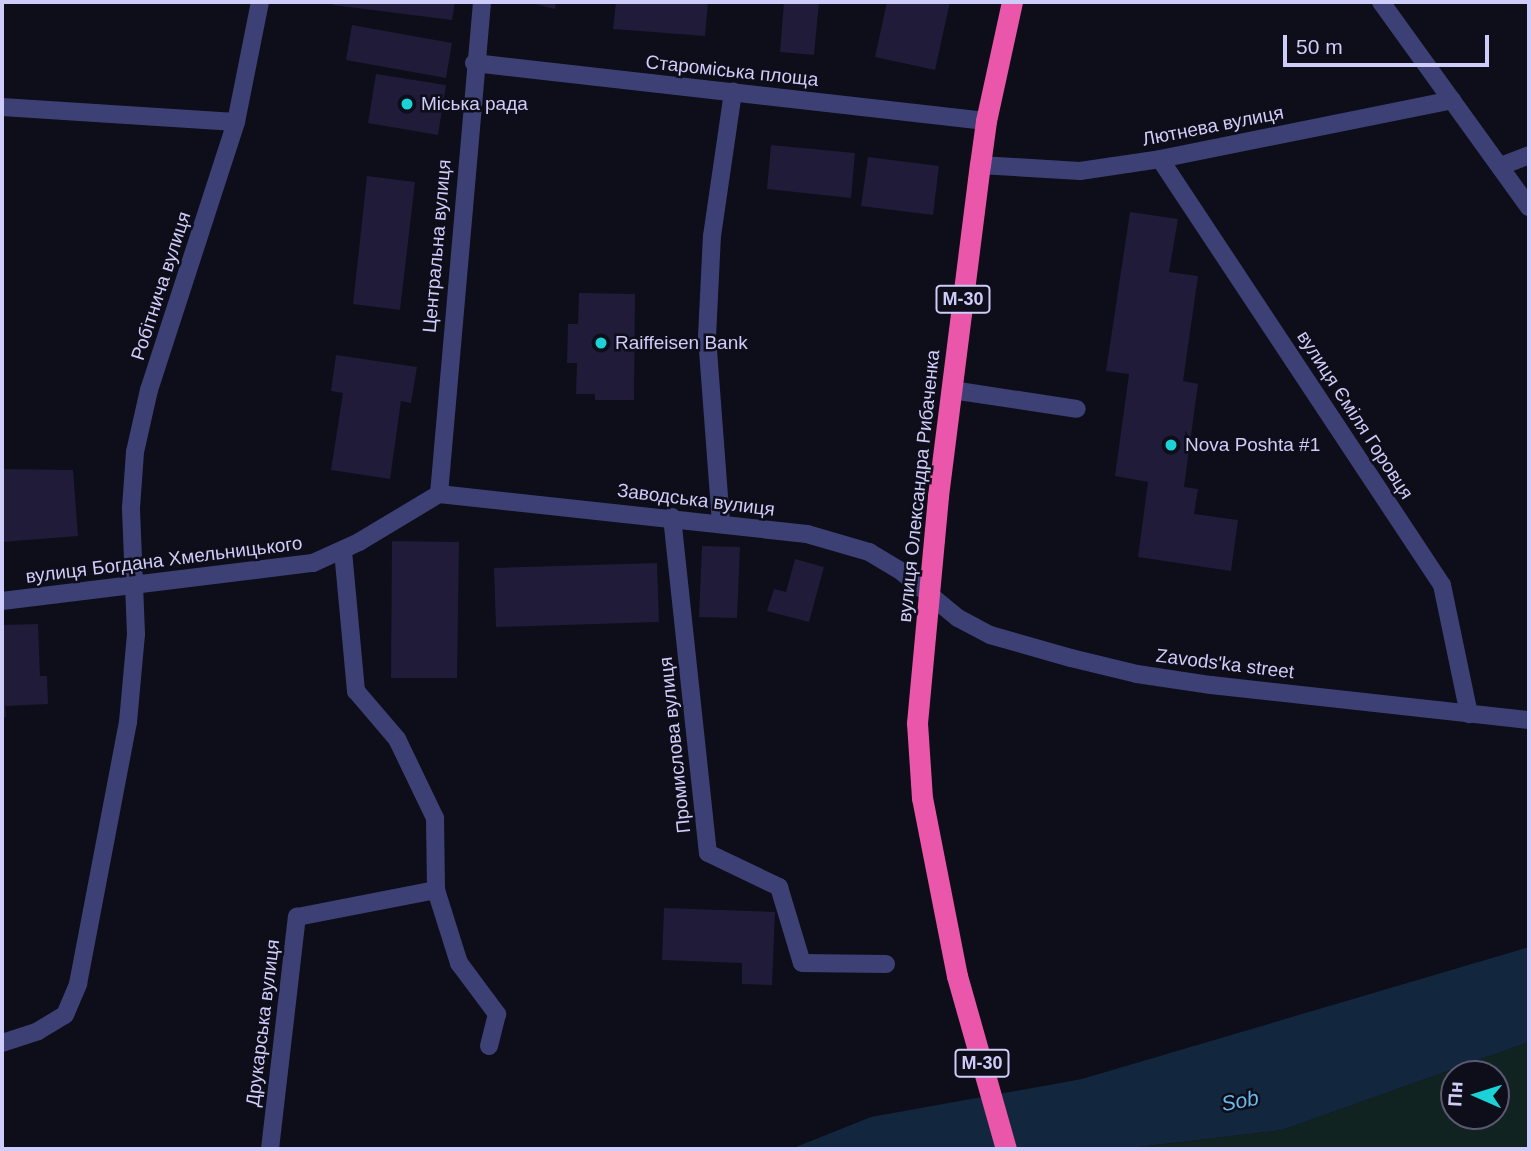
<!DOCTYPE html>
<html>
<head>
<meta charset="utf-8">
<style>
	body { margin:0 }
	#map { position:relative; width:1531px; height:1151px; overflow:hidden; background:#0e0d1a; font-family:Arial,sans-serif }
	div>[style] { position:absolute }
	.green>* { inset:0; background:#112321 }
	.water>* { inset:0; background:#12273e }
	.building>* { inset:0; background:#1f1b39 }
	.minor>* { height:18px; margin:-9px; padding:0 9px; transform-origin:9px; border-radius:9px; background:#3d4074 }
	.highway>* { height:21px; margin:-10.5px; padding:0 10.5px; transform-origin:10.5px; border-radius:10.5px; background:#ea56a9 }
	.dots>* { width:19px; height:19px; translate:-50% -50%; box-sizing:border-box; border:4px solid #0e0d1a; border-radius:50% }
	span { translate:-50% -50%; white-space:nowrap; text-align:center; line-height:1.15; -webkit-text-stroke:5px #0e0d1a; paint-order:stroke }
	.shield-label span { padding:2px 5px; background:#0e0d1a; border:2px solid; border-radius:5px; -webkit-text-stroke-width:0 }
	.shield-label { font-size:18px; color:#ceccf9; font-weight:700 }
	.street-label { font-size:19px; color:#ceccf9 }
	.poi-label { font-size:19px; color:#ceccf9 }
	.left { translate:0 -50%; text-align:left }
	.water-label { font-size:21px; color:#67baec; font-style:italic }
	.frame { position:absolute; inset:0; border:4px solid #ceccf9; pointer-events:none }
	.north { position:absolute; left:1440px; top:1060px; width:70px; height:70px; box-sizing:border-box; background:#0e0d1a; border:2px solid #5b5973; border-radius:50%; rotate:273deg; font-size:19px; font-weight:700; line-height:28px; text-align:center; color:#ceccf9 }
	.north::after { content:''; display:block; margin:auto; width:24px; height:32px; background:#1bd3d6; clip-path:polygon(50% 0,100% 100%,50% 72%,0 100%) }
	.scale { position:absolute; left:1283px; top:35px; width:206px; height:32px; box-sizing:border-box; border:4px solid #ceccf9; border-top:0; padding-left:9px; font-size:21px; line-height:24px; white-space:nowrap; color:#ceccf9; -webkit-text-stroke:5px #0e0d1a; paint-order:stroke }
</style>
</head>
<body>
<div id="map">
	<div class="green">
		<i style="clip-path:polygon(evenodd,1529px 1042px,1529px 1149px,1121px 1149px,1282px 1130px,1529px 1042px,1454px 1074px,1496px 1074px,1496px 1116px,1454px 1116px,1454px 1074px)"></i>
	</div>
	<div class="water">
		<i style="clip-path:polygon(1529px 947px,1529px 1042px,1282px 1130px,1121px 1149px,791px 1149px,871px 1117px,1082px 1079px)"></i>
	</div>
	<div class="building">
		<i style="clip-path:polygon(333px 2px,455px 2px,452px 20px,333px 5px)"></i>
		<i style="clip-path:polygon(527px 2px,556px 2px,555px 9px)"></i>
		<i style="clip-path:polygon(616px 2px,708px 2px,705px 36px,613px 29px)"></i>
		<i style="clip-path:polygon(784px 2px,819px 2px,814px 55px,780px 52px)"></i>
		<i style="clip-path:polygon(887px 2px,950px 2px,935px 70px,875px 57px)"></i>
		<i style="clip-path:polygon(352px 25px,452px 43px,446px 78px,346px 60px)"></i>
		<i style="clip-path:polygon(376px 74px,446px 85px,438px 135px,368px 123px)"></i>
		<i style="clip-path:polygon(771px 145px,855px 153px,851px 198px,767px 189px)"></i>
		<i style="clip-path:polygon(868px 157px,939px 166px,933px 215px,861px 206px)"></i>
		<i style="clip-path:polygon(367px 176px,415px 182px,400px 310px,353px 304px)"></i>
		<i style="clip-path:polygon(1130px 212px,1178px 219px,1169px 272px,1198px 276px,1183px 381px,1198px 384px,1184px 487px,1198px 489px,1194px 514px,1238px 520px,1231px 571px,1138px 557px,1148px 482px,1115px 476px,1129px 374px,1106px 371px)"></i>
		<i style="clip-path:polygon(579px 293px,635px 294px,634px 400px,595px 400px,595px 394px,576px 394px,577px 363px,567px 363px,568px 324px,578px 324px)"></i>
		<i style="clip-path:polygon(336px 355px,417px 367px,411px 403px,401px 401px,390px 479px,331px 470px,343px 393px,331px 391px)"></i>
		<i style="clip-path:polygon(2px 469px,73px 470px,78px 536px,2px 542px)"></i>
		<i style="clip-path:polygon(392px 541px,459px 542px,457px 678px,391px 678px)"></i>
		<i style="clip-path:polygon(702px 546px,740px 547px,737px 618px,699px 617px)"></i>
		<i style="clip-path:polygon(795px 559px,824px 567px,809px 622px,767px 611px,774px 589px,786px 592px)"></i>
		<i style="clip-path:polygon(657px 563px,659px 622px,496px 627px,494px 568px)"></i>
		<i style="clip-path:polygon(38px 624px,40px 676px,47px 676px,48px 704px,5px 706px,6px 717px,2px 717px,2px 625px)"></i>
		<i style="clip-path:polygon(664px 908px,775px 912px,772px 985px,742px 984px,742px 963px,662px 960px)"></i>
	</div>
	<div class="minor">
		<i style="left:1381px;top:2px;width:253px;rotate:54.2deg"></i>
		<i style="left:474px;top:63px;width:515px;rotate:6.46deg"></i>
		<i style="left:2px;top:107px;width:234px;rotate:3.7deg"></i>
		<i style="left:1160px;top:159px;width:511px;rotate:56.5deg"></i>
		<i style="left:1442px;top:585px;width:132px;rotate:78.2deg"></i>
		<i style="left:980px;top:165px;width:100px;rotate:3.4deg"></i>
		<i style="left:1080px;top:171px;width:81px;rotate:-8.5deg"></i>
		<i style="left:1160px;top:159px;width:298px;rotate:-11.4deg"></i>
		<i style="left:1501px;top:166px;width:30px;rotate:-21deg"></i>
		<i style="left:952px;top:390px;width:126px;rotate:8.6deg"></i>
		<i style="left:439px;top:494px;width:370px;rotate:6.2deg"></i>
		<i style="left:807px;top:534px;width:65px;rotate:16.2deg"></i>
		<i style="left:869px;top:552px;width:39px;rotate:31deg"></i>
		<i style="left:902px;top:572px;width:72px;rotate:39.4deg"></i>
		<i style="left:958px;top:618px;width:36px;rotate:28deg"></i>
		<i style="left:990px;top:635px;width:84px;rotate:15.9deg"></i>
		<i style="left:1071px;top:658px;width:68px;rotate:13.6deg"></i>
		<i style="left:1137px;top:674px;width:75px;rotate:8.5deg"></i>
		<i style="left:1211px;top:685px;width:320px;rotate:6.3deg"></i>
		<i style="left:439px;top:494px;width:494px;rotate:-85deg"></i>
		<i style="left:672px;top:517px;width:338px;rotate:83.9deg"></i>
		<i style="left:708px;top:853px;width:79px;rotate:25.6deg"></i>
		<i style="left:779px;top:887px;width:79px;rotate:73.2deg"></i>
		<i style="left:802px;top:963px;width:84px;rotate:0.7deg"></i>
		<i style="left:721px;top:523px;width:187px;rotate:-94.3deg"></i>
		<i style="left:707px;top:337px;width:101px;rotate:-87.2deg"></i>
		<i style="left:712px;top:236px;width:146px;rotate:-81.7deg"></i>
		<i style="left:343px;top:551px;width:141px;rotate:84.7deg"></i>
		<i style="left:356px;top:691px;width:63px;rotate:49.5deg"></i>
		<i style="left:397px;top:739px;width:88px;rotate:64.3deg"></i>
		<i style="left:435px;top:818px;width:72px;rotate:89.2deg"></i>
		<i style="left:436px;top:890px;width:77px;rotate:72.5deg"></i>
		<i style="left:459px;top:963px;width:64px;rotate:53.3deg"></i>
		<i style="left:497px;top:1014px;width:33px;rotate:104deg"></i>
		<i style="left:2px;top:601px;width:313px;rotate:-7deg"></i>
		<i style="left:313px;top:563px;width:51px;rotate:-24.5deg"></i>
		<i style="left:359px;top:542px;width:93px;rotate:-31deg"></i>
		<i style="left:2px;top:1043px;width:38px;rotate:-18deg"></i>
		<i style="left:38px;top:1031px;width:31px;rotate:-31deg"></i>
		<i style="left:65px;top:1015px;width:34px;rotate:-67deg"></i>
		<i style="left:78px;top:984px;width:267px;rotate:-79.2deg"></i>
		<i style="left:128px;top:722px;width:88px;rotate:-84.8deg"></i>
		<i style="left:136px;top:634px;width:126px;rotate:-92.3deg"></i>
		<i style="left:131px;top:508px;width:56px;rotate:-85.9deg"></i>
		<i style="left:135px;top:452px;width:64px;rotate:-77.3deg"></i>
		<i style="left:149px;top:390px;width:282px;rotate:-72deg"></i>
		<i style="left:236px;top:122px;width:122px;rotate:-78.7deg"></i>
		<i style="left:270px;top:1149px;width:234px;rotate:-83.4deg"></i>
		<i style="left:297px;top:917px;width:142px;rotate:-11deg"></i>
	</div>
	<div class="highway">
		<i style="left:1006px;top:1149px;width:180px;rotate:-105.8deg"></i>
		<i style="left:957px;top:976px;width:181px;rotate:-101.1deg"></i>
		<i style="left:922px;top:798px;width:75px;rotate:-93.8deg"></i>
		<i style="left:917px;top:723px;width:228px;rotate:-84.7deg"></i>
		<i style="left:938px;top:496px;width:334px;rotate:-82.8deg"></i>
		<i style="left:980px;top:165px;width:44px;rotate:-82.2deg"></i>
		<i style="left:986px;top:121px;width:122px;rotate:-77.7deg"></i>
	</div>
	<div class="dots">
		<i style="left:407px;top:104px;background:#1bd3d6"></i>
		<i style="left:601px;top:343px;background:#1bd3d6"></i>
		<i style="left:1171px;top:445px;background:#1bd3d6"></i>
	</div>
	<div class="shield-label">
		<span style="left:963px;top:299px">М-30</span>
		<span style="left:982px;top:1063px">М-30</span>
	</div>
	<div class="street-label">
		<span style="left:732px;top:71px;rotate:6deg">Староміська площа</span>
		<span style="left:1213px;top:126px;rotate:-11deg">Лютнева вулиця</span>
		<span style="left:437px;top:246px;rotate:-85deg">Центральна вулиця</span>
		<span style="left:161px;top:286px;rotate:-72deg">Робітнича вулиця</span>
		<span style="left:1355px;top:415px;rotate:57deg">вулиця Єміля Горовця</span>
		<span style="left:919px;top:486px;rotate:-84deg">вулиця Олександра Рибаченка</span>
		<span style="left:696px;top:500px;rotate:7deg">Заводська вулиця</span>
		<span style="left:164px;top:560px;rotate:-7deg">вулиця Богдана Хмельницького</span>
		<span style="left:1225px;top:664px;rotate:7deg">Zavods'ka street</span>
		<span style="left:675px;top:745px;rotate:-96deg">Промислова вулиця</span>
		<span style="left:263px;top:1023px;rotate:-83deg">Друкарська вулиця</span>
	</div>
	<div class="poi-label">
		<span class="left" style="left:421px;top:104px">Міська рада</span>
		<span class="left" style="left:615px;top:343px">Raiffeisen Bank</span>
		<span class="left" style="left:1185px;top:445px">Nova Poshta #1</span>
	</div>
	<div class="water-label">
		<span style="left:1240px;top:1101px;rotate:-11deg">Sob</span>
	</div>
	<div class="frame"></div>
	<div class="north">Пн</div>
	<div class="scale">50 m</div>
</div>
</body>
</html>
